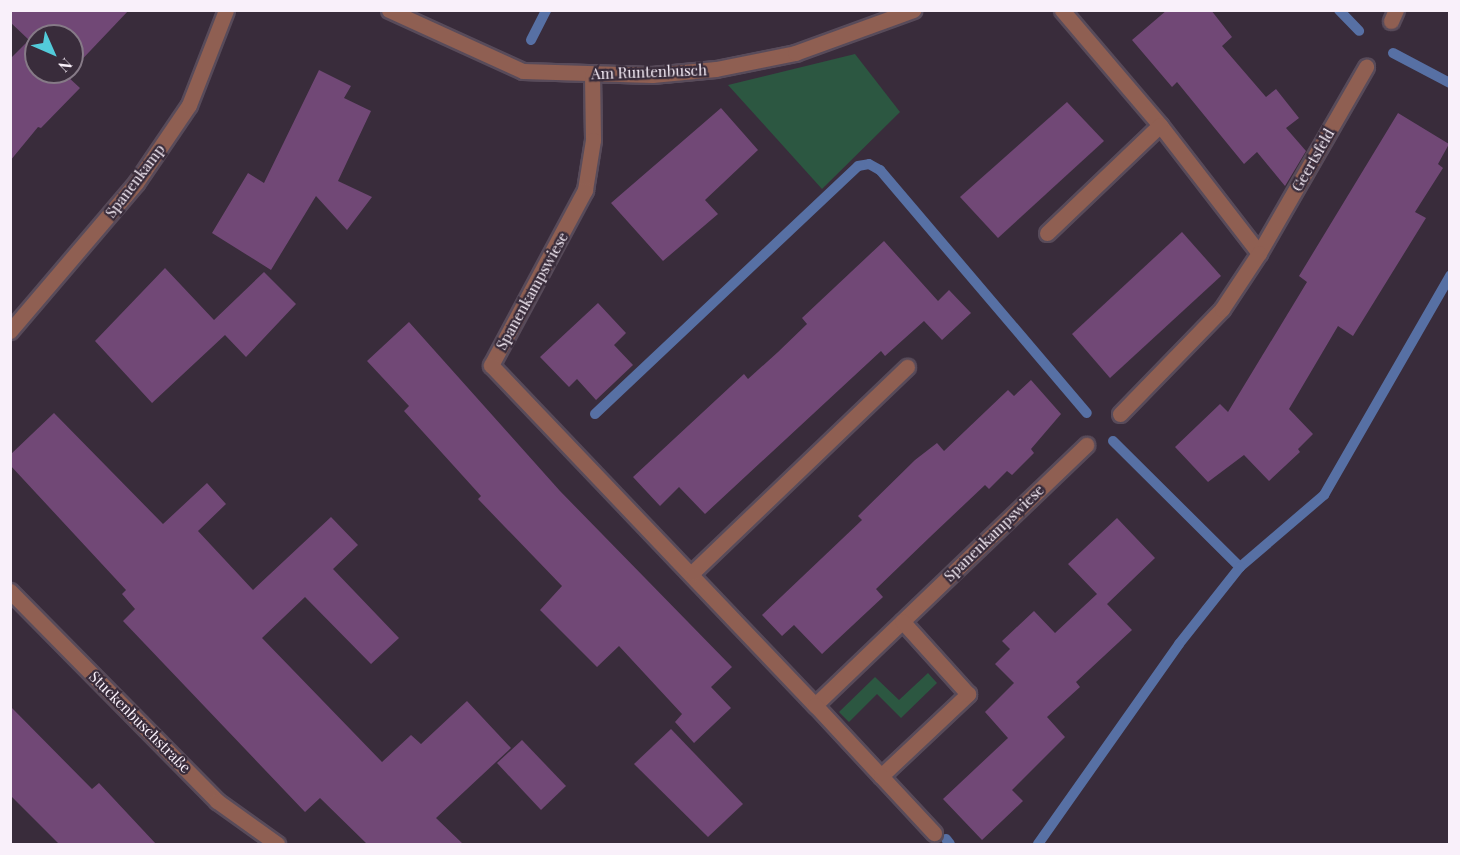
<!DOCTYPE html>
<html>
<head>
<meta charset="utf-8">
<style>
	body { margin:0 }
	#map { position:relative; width:1460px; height:855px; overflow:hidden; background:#392c3b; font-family:"Playfair Display",serif }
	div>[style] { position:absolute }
	.green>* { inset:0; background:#2c5741 }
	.stream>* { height:10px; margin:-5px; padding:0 5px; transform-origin:5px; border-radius:5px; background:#5770a4 }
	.building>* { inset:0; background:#714876 }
	.roads { filter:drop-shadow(2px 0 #584b5a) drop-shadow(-2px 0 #584b5a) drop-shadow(0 2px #584b5a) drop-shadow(0 -2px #584b5a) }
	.street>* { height:15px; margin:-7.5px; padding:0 7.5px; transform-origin:7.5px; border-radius:7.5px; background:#8f5f52 }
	span { translate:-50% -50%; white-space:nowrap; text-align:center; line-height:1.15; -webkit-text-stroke:4.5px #392c3b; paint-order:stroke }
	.street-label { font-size:15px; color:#f9f0fa }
	.frame { position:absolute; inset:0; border:12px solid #f9f0fa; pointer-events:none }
	.north { position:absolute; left:24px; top:24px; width:60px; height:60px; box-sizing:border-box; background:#392c3b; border:2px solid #867a87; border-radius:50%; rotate:135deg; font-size:16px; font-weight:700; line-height:24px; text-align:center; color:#f9f0fa }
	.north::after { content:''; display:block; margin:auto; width:21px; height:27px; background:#53cbda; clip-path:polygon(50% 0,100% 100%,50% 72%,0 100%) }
</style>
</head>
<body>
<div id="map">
	<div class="green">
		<i style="clip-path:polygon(855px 54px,900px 112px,822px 189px,728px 85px)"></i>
		<i style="clip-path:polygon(928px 673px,937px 683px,901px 718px,877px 694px,849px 722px,839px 712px,875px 677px,899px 700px)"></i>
	</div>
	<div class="stream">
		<i style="left:1339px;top:10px;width:29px;rotate:46deg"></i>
		<i style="left:531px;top:40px;width:34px;rotate:-63deg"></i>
		<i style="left:1393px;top:53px;width:64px;rotate:27.8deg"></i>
		<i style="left:595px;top:414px;width:361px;rotate:-43.3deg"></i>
		<i style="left:858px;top:166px;width:11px;rotate:-10deg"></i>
		<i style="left:869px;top:164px;width:13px;rotate:29deg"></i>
		<i style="left:880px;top:170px;width:319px;rotate:49.6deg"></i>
		<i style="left:1113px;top:441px;width:179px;rotate:44.8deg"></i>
		<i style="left:1240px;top:567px;width:111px;rotate:-40.6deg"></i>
		<i style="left:1324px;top:495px;width:253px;rotate:-60.1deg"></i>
		<i style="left:946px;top:839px;width:6px;rotate:51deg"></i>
		<i style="left:1038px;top:844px;width:245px;rotate:-54.8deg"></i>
		<i style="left:1179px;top:644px;width:98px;rotate:-51.6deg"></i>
	</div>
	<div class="building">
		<i style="clip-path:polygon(10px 10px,129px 10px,72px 70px,72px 36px,36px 36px,36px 72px,70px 72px,67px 76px,80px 88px,41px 128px,38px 127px,10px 161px,10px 59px,29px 40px,10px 22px)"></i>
		<i style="clip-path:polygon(1167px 10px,1211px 10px,1232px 37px,1222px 46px,1266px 97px,1276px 89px,1299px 118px,1286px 128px,1306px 151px,1285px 186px,1257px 152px,1244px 164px,1177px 82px,1172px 87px,1132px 40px)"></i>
		<i style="clip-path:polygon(319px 70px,351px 86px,344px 98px,371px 111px,338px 181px,372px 197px,347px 230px,316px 196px,271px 270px,212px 233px,248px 173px,264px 183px)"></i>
		<i style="clip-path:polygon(1067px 102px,1104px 141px,998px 238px,960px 197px)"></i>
		<i style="clip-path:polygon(721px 108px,758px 150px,705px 200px,718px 214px,663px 261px,611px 203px)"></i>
		<i style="clip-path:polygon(1398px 113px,1449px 144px,1438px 164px,1443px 168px,1415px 212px,1426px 218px,1353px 336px,1338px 326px,1289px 409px,1313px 434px,1298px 449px,1300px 452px,1269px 481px,1244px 455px,1208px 482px,1175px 447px,1220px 404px,1228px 412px,1307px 282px,1299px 276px)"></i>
		<i style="clip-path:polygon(1182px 232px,1221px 276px,1110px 378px,1072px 334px)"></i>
		<i style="clip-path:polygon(884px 241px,938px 301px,949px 290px,971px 313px,942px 340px,924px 321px,885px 356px,881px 351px,705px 514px,679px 487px,660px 506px,633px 477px,744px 374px,748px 379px,778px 352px,807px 324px,802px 318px)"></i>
		<i style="clip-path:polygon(165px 268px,214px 320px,264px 272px,296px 304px,246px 357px,225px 335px,152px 403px,95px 341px)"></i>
		<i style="clip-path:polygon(598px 303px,626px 333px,614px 345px,633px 365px,596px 400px,577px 379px,569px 387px,540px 357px)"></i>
		<i style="clip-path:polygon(409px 322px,560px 491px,732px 667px,711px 687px,731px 708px,694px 743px,675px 722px,682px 714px,619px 646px,597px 667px,540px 610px,562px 586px,478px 499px,481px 496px,404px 411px,409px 406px,367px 361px)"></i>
		<i style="clip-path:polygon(1031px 380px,1061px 414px,1031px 449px,1034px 453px,1012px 475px,1007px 471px,989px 489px,985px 485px,930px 537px,876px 589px,883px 597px,822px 654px,794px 625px,782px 636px,762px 615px,862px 520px,858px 516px,915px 460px,937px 443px,944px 451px,1008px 390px,1014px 396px)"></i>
		<i style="clip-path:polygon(54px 413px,163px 524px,207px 483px,226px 504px,198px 531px,253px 590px,331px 517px,358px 545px,333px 569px,399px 638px,371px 664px,305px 597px,262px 638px,382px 762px,411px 735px,421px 744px,467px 701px,511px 748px,436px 818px,463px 844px,367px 844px,320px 798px,305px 812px,123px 621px,135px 609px,122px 594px,126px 590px,10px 465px,10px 455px)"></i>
		<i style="clip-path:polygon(1117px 518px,1155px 558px,1107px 604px,1132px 630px,1076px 682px,1080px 687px,1047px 717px,1065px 737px,1012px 790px,1023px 801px,982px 840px,943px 799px,1008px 738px,985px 712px,1014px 683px,995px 664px,1010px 649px,1002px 641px,1034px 611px,1055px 633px,1097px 594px,1068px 564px)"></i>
		<i style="clip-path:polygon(10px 706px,92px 789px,99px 783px,156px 844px,59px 844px,10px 795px)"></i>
		<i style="clip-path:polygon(671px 729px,743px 804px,708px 837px,634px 764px)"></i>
		<i style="clip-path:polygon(522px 740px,566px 786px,541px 810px,497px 763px)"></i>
	</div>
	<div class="roads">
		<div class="street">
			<i style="left:389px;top:10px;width:147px;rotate:24.5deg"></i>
			<i style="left:523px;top:71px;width:129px;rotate:1.8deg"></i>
			<i style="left:652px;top:75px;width:64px;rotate:-5.4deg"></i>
			<i style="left:716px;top:69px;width:81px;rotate:-11.4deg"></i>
			<i style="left:795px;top:53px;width:126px;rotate:-20deg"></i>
			<i style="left:1062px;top:10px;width:151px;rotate:49.6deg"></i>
			<i style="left:1160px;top:125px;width:162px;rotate:52.3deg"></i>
			<i style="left:1259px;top:253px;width:215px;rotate:-60.1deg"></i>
			<i style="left:1391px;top:21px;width:12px;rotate:-66deg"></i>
			<i style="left:592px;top:75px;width:65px;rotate:89.1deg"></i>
			<i style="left:593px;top:140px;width:51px;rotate:99.1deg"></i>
			<i style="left:585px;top:190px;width:199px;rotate:118.2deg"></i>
			<i style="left:491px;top:365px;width:470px;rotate:46.4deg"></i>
			<i style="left:815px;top:705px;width:376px;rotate:-43.8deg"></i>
			<i style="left:1047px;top:233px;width:156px;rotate:-43.7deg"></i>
			<i style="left:10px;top:331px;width:194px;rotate:-49.6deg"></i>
			<i style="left:136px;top:183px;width:94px;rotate:-55.8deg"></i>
			<i style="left:189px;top:105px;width:102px;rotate:-68.7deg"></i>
			<i style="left:1120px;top:414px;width:146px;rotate:-45.8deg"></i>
			<i style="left:1222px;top:309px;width:67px;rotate:-56.5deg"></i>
			<i style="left:692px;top:573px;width:298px;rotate:-43.8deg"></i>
			<i style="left:10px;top:591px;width:295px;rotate:45.4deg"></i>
			<i style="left:217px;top:801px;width:74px;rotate:35.6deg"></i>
			<i style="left:815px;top:705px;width:97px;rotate:47.1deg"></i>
			<i style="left:881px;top:776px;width:120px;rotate:-43.3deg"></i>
			<i style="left:968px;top:694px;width:98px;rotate:-132.1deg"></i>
			<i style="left:881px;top:776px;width:78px;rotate:47.1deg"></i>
		</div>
	</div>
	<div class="street-label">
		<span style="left:649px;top:72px;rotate:-2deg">Am Runtenbusch</span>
		<span style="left:1313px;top:160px;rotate:-60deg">Geertsfeld</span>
		<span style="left:135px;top:181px;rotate:-53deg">Spanenkamp</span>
		<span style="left:532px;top:291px;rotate:-61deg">Spanenkampswiese</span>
		<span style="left:994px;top:533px;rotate:-44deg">Spanenkampswiese</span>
		<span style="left:140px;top:722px;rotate:45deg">Stuckenbuschstraße</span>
	</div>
	<div class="frame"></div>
	<div class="north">N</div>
</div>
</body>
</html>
